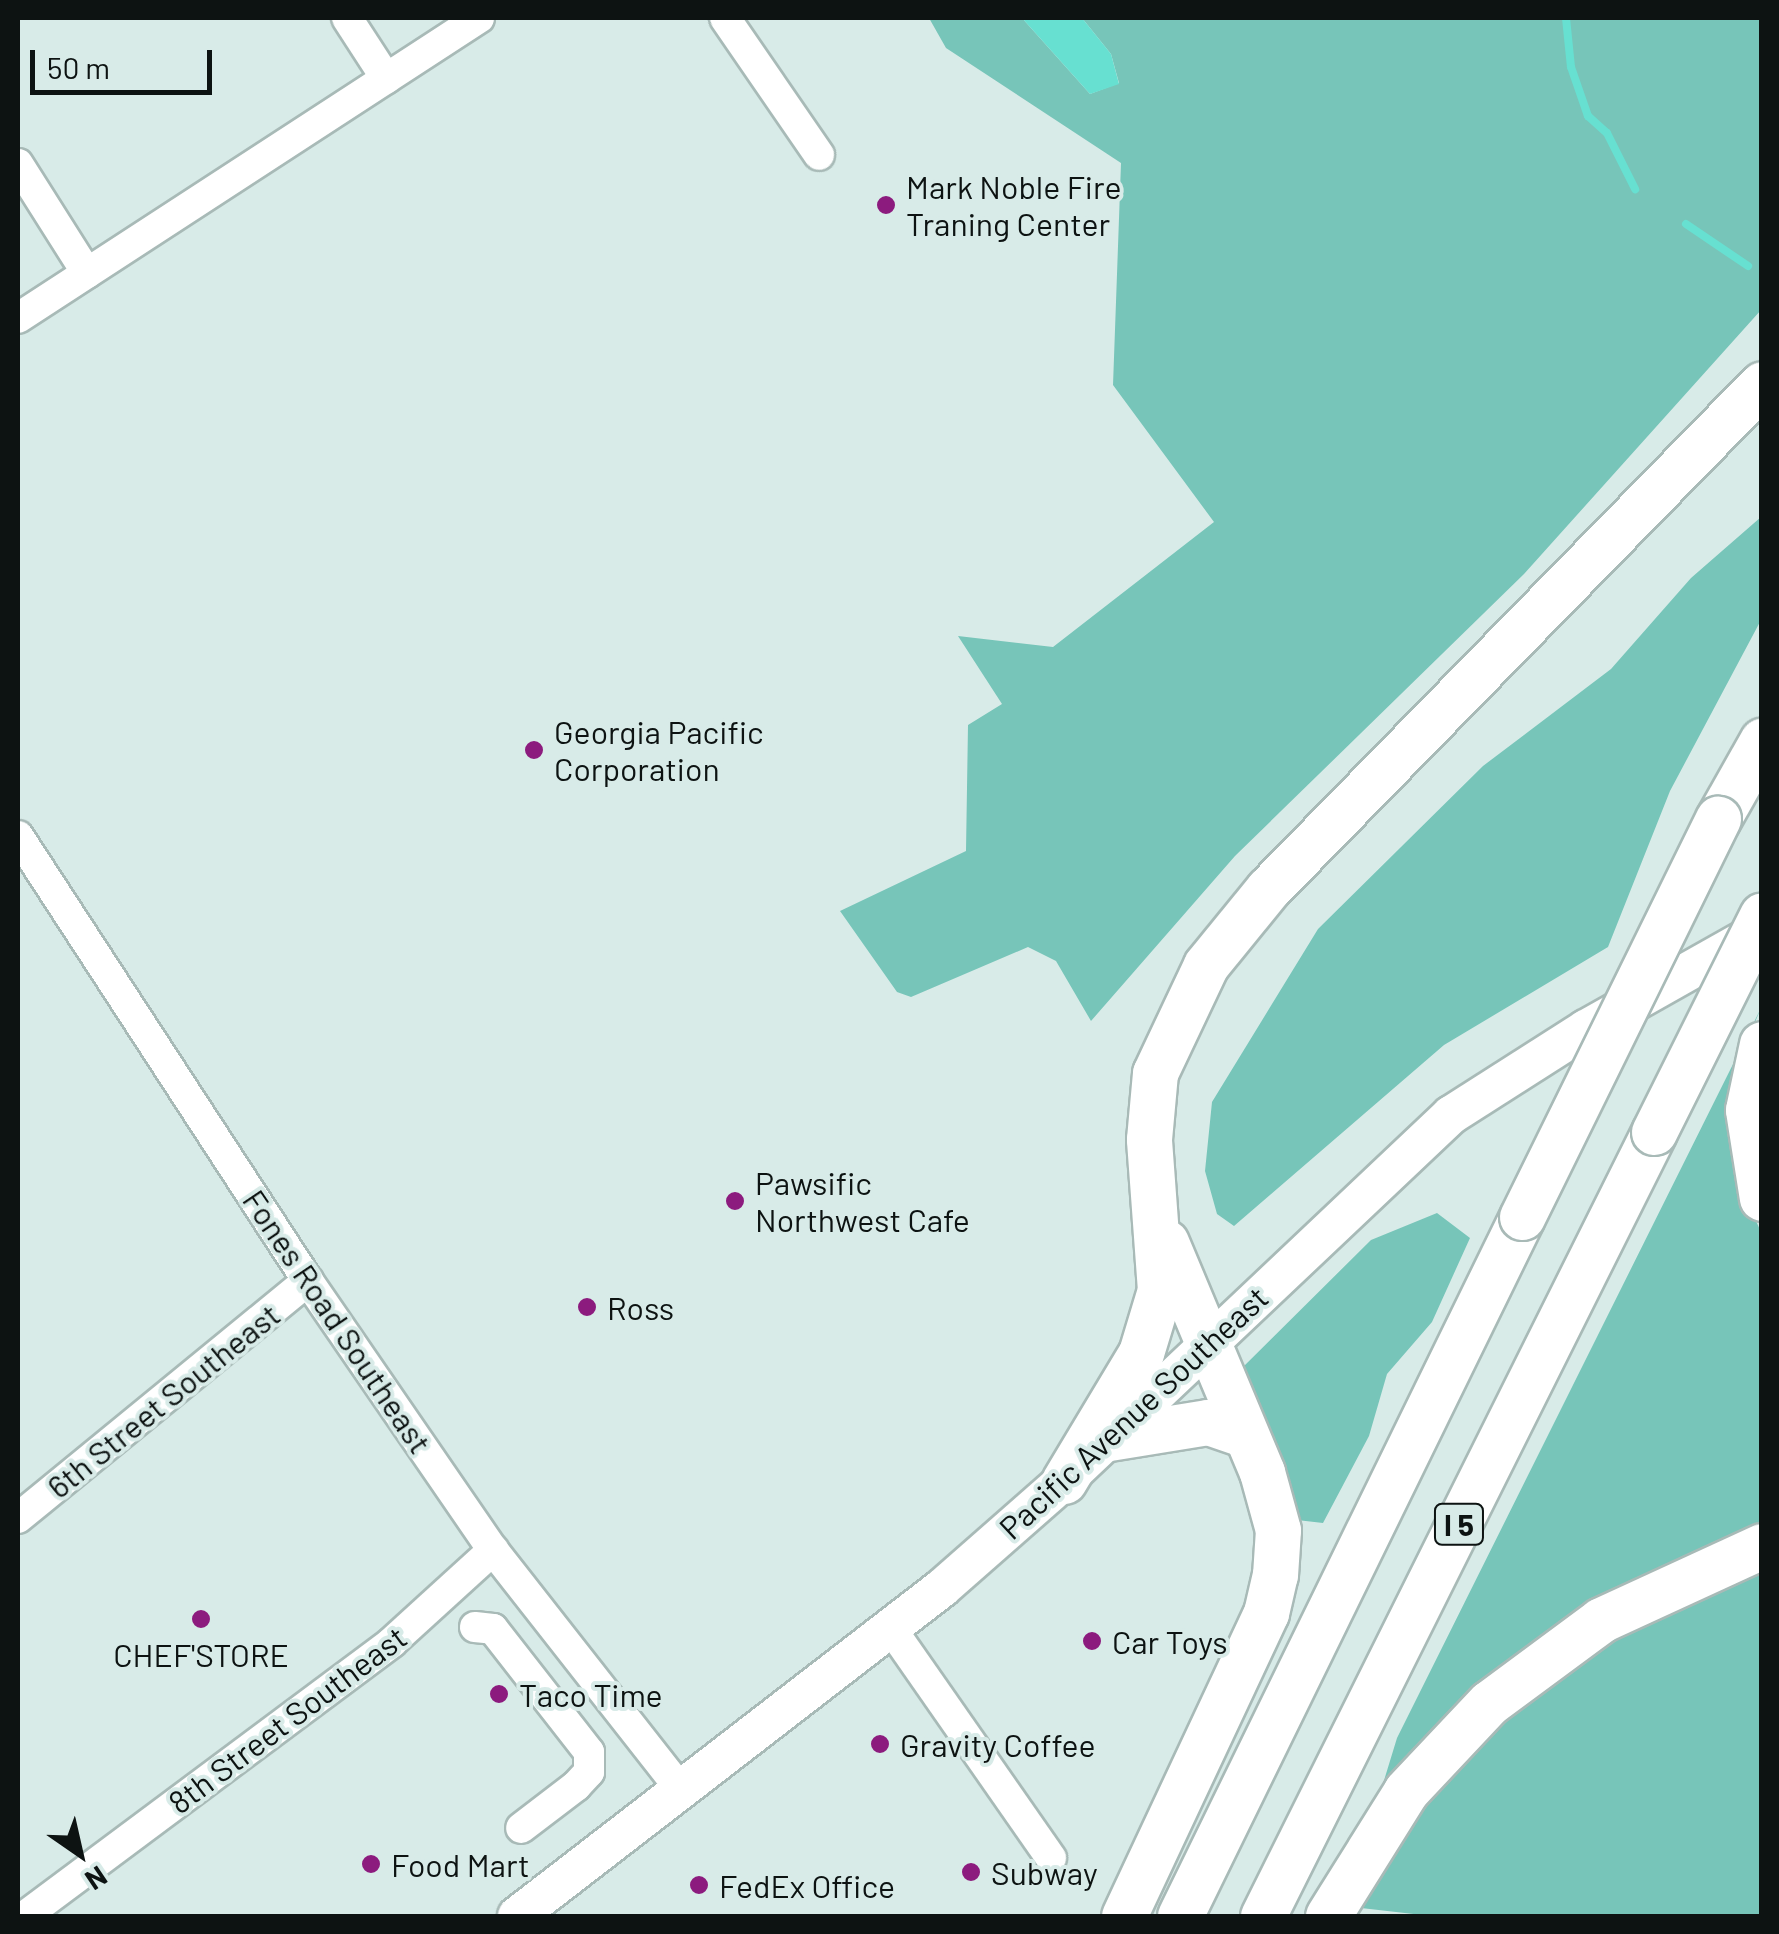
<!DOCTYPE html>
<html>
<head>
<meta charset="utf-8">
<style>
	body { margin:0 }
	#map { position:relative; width:1779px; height:1934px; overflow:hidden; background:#d8ebe8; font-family:Barlow,sans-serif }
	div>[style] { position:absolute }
	.green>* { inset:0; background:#77c5b9 }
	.water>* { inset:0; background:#67e0d1 }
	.stream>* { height:8px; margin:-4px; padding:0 4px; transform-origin:4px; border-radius:4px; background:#67e0d1 }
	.roads { filter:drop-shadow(2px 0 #a8bab7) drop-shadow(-2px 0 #a8bab7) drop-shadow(0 2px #a8bab7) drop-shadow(0 -2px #a8bab7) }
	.minor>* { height:30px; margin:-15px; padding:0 15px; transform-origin:15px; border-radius:15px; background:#fff }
	.major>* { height:38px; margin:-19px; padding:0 19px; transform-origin:19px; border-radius:19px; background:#fff }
	.highway>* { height:45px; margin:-22.5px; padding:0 22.5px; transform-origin:22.5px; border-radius:22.5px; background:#fff }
	.bridges { filter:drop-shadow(2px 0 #a8bab7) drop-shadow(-2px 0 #a8bab7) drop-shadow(0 2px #a8bab7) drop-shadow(0 -2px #a8bab7) }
	.highway-bridge>* { height:45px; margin:-22.5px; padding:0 22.5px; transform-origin:22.5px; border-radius:22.5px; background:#fff }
	.dots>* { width:28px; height:28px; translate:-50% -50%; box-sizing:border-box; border:5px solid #d8ebe8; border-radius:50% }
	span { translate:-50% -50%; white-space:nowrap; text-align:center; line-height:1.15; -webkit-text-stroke:8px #d8ebe8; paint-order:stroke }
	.shield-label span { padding:2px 8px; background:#d8ebe8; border:2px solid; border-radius:8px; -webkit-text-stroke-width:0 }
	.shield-label { font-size:30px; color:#0d1312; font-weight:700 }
	.poi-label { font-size:32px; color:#0d1312 }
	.left { translate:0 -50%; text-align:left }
	.street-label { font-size:32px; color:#0d1312 }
	.frame { position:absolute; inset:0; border:20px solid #0d1312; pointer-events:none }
	.north { position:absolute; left:30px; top:1804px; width:100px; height:100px; -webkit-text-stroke:8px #d8ebe8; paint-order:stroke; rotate:146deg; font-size:28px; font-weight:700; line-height:40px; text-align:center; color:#0d1312 }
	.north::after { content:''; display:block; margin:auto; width:35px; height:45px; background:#0d1312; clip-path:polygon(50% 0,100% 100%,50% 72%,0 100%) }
	.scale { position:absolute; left:30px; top:50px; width:182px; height:45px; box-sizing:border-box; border:5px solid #0d1312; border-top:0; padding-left:12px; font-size:30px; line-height:35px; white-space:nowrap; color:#0d1312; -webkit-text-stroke:8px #d8ebe8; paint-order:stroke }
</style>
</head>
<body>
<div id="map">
	<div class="green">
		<i style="clip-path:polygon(929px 18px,1022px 18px,1090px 94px,1119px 83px,1111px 54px,1082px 18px,1761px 18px,1761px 310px,1524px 574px,1235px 856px,1091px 1021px,1056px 961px,1028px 947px,911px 997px,897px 992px,840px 911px,966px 851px,968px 725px,1002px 704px,958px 636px,1053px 647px,1214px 522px,1113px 385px,1121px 163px,946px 48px)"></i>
		<i style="clip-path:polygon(1761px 517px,1761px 620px,1670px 791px,1608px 947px,1444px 1045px,1234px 1226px,1217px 1214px,1205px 1171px,1212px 1102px,1318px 929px,1483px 766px,1611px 669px,1691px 578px)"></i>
		<i style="clip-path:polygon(1761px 1008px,1750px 1034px,1752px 1212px,1761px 1232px,1761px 1532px,1382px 1787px,1397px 1738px)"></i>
		<i style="clip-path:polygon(1437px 1213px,1470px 1238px,1432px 1322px,1387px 1374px,1369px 1436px,1323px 1523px,1297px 1520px,1266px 1420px,1239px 1371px,1371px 1240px)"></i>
		<i style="clip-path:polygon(1761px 1568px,1761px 1916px,1431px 1916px,1361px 1908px,1394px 1828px,1510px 1715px,1612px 1639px)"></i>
	</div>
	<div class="water">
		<i style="clip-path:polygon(1022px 18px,1082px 18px,1111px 54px,1119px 84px,1090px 94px)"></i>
	</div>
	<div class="stream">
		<i style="left:1566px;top:18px;width:49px;rotate:84.2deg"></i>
		<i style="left:1571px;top:67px;width:52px;rotate:70.9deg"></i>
		<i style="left:1588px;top:116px;width:25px;rotate:42deg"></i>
		<i style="left:1607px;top:133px;width:63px;rotate:63.4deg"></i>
		<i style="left:1686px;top:224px;width:75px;rotate:34.1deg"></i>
	</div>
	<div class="roads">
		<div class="minor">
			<i style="left:347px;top:18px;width:72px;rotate:57deg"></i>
			<i style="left:725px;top:18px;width:166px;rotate:55.5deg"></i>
			<i style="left:18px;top:164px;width:129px;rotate:57.7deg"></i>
			<i style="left:18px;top:318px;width:550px;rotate:-33.05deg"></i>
			<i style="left:18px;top:836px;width:531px;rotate:56.91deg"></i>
			<i style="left:308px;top:1281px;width:326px;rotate:55.5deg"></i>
			<i style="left:493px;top:1550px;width:305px;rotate:51.9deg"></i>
			<i style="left:18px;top:1518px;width:375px;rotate:-39.3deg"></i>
			<i style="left:475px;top:1627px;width:18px;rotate:6deg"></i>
			<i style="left:493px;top:1629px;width:156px;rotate:52deg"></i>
			<i style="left:589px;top:1752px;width:20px;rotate:90deg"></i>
			<i style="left:589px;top:1772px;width:19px;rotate:133deg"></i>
			<i style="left:576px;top:1786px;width:69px;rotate:142.6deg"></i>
			<i style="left:892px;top:1630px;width:278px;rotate:55.1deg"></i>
			<i style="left:25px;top:1916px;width:458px;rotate:-36.7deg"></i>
			<i style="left:392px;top:1642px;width:137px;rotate:-42.3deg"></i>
		</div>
		<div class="major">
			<i style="left:517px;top:1916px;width:537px;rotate:-37.66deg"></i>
			<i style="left:942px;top:1588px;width:162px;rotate:-41.3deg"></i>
			<i style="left:1064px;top:1481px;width:533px;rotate:-43.4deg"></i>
			<i style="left:1451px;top:1115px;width:160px;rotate:-32.5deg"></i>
			<i style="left:1586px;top:1029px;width:200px;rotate:-29.4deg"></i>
		</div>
		<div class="highway">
			<i style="left:1718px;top:819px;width:90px;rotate:-60.6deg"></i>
			<i style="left:1762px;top:1044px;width:67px;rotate:102deg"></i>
			<i style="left:1748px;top:1110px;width:89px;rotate:81deg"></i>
			<i style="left:1109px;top:1438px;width:100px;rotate:-9.2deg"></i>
			<i style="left:1208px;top:1422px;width:40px;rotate:18.9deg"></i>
			<i style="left:1064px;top:1481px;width:149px;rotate:-59deg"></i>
			<i style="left:1141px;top:1353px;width:66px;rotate:-73.2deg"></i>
			<i style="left:1160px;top:1290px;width:151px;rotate:-94.2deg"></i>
			<i style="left:1149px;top:1139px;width:66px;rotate:-84.8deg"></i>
			<i style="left:1155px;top:1073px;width:119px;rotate:-64.7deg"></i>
			<i style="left:1206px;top:965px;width:98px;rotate:-50.8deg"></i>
			<i style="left:1268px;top:889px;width:706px;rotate:-45.63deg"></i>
			<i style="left:1124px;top:1916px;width:335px;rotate:-64.9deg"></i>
			<i style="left:1266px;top:1613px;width:39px;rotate:-77deg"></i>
			<i style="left:1275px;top:1575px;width:45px;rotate:-86.2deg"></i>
			<i style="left:1278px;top:1530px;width:60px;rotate:-105.4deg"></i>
			<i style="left:1262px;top:1472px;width:249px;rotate:-112.7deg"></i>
			<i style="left:1180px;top:1916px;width:778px;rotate:-63.93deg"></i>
			<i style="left:1263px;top:1916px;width:876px;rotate:-63.49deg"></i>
			<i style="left:1328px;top:1916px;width:147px;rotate:-58deg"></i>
			<i style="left:1406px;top:1791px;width:121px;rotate:-46.7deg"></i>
			<i style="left:1489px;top:1703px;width:139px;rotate:-36.5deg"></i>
			<i style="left:1601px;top:1620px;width:177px;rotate:-24.7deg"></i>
		</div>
	</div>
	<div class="bridges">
		<div class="highway-bridge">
			<i style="left:1654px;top:1132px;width:242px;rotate:-63.5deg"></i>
			<i style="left:1522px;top:1217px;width:444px;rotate:-63.8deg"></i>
		</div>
	</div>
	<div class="dots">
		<i style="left:886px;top:205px;background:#8c1b7e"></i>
		<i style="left:534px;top:750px;background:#8c1b7e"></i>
		<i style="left:735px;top:1201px;background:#8c1b7e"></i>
		<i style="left:587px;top:1307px;background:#8c1b7e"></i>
		<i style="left:201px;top:1619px;background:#8c1b7e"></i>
		<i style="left:1092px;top:1641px;background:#8c1b7e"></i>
		<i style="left:499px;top:1694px;background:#8c1b7e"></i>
		<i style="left:880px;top:1744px;background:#8c1b7e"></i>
		<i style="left:371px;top:1864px;background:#8c1b7e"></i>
		<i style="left:971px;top:1872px;background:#8c1b7e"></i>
		<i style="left:699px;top:1885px;background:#8c1b7e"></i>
	</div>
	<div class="shield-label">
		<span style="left:1459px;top:1524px">I 5</span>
	</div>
	<div class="poi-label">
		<span class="left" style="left:906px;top:205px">Mark Noble Fire<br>Traning Center</span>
		<span class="left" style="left:554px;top:750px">Georgia Pacific<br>Corporation</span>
		<span class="left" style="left:755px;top:1201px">Pawsific<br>Northwest Cafe</span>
		<span class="left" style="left:607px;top:1307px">Ross</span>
		<span class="left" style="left:1112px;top:1641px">Car Toys</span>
		<span style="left:201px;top:1654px">CHEF'STORE</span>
		<span class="left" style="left:519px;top:1694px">Taco Time</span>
		<span class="left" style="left:900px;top:1744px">Gravity Coffee</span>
		<span class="left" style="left:391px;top:1864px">Food Mart</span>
		<span class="left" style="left:991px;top:1872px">Subway</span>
		<span class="left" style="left:719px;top:1885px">FedEx Office</span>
	</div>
	<div class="street-label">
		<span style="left:338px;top:1321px;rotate:56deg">Fones Road Southeast</span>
		<span style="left:163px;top:1400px;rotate:-39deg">6th Street Southeast</span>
		<span style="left:1133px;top:1412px;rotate:-43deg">Pacific Avenue Southeast</span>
		<span style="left:287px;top:1719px;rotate:-37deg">8th Street Southeast</span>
	</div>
	<div class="frame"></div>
	<div class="north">N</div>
	<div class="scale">50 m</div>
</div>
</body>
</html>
